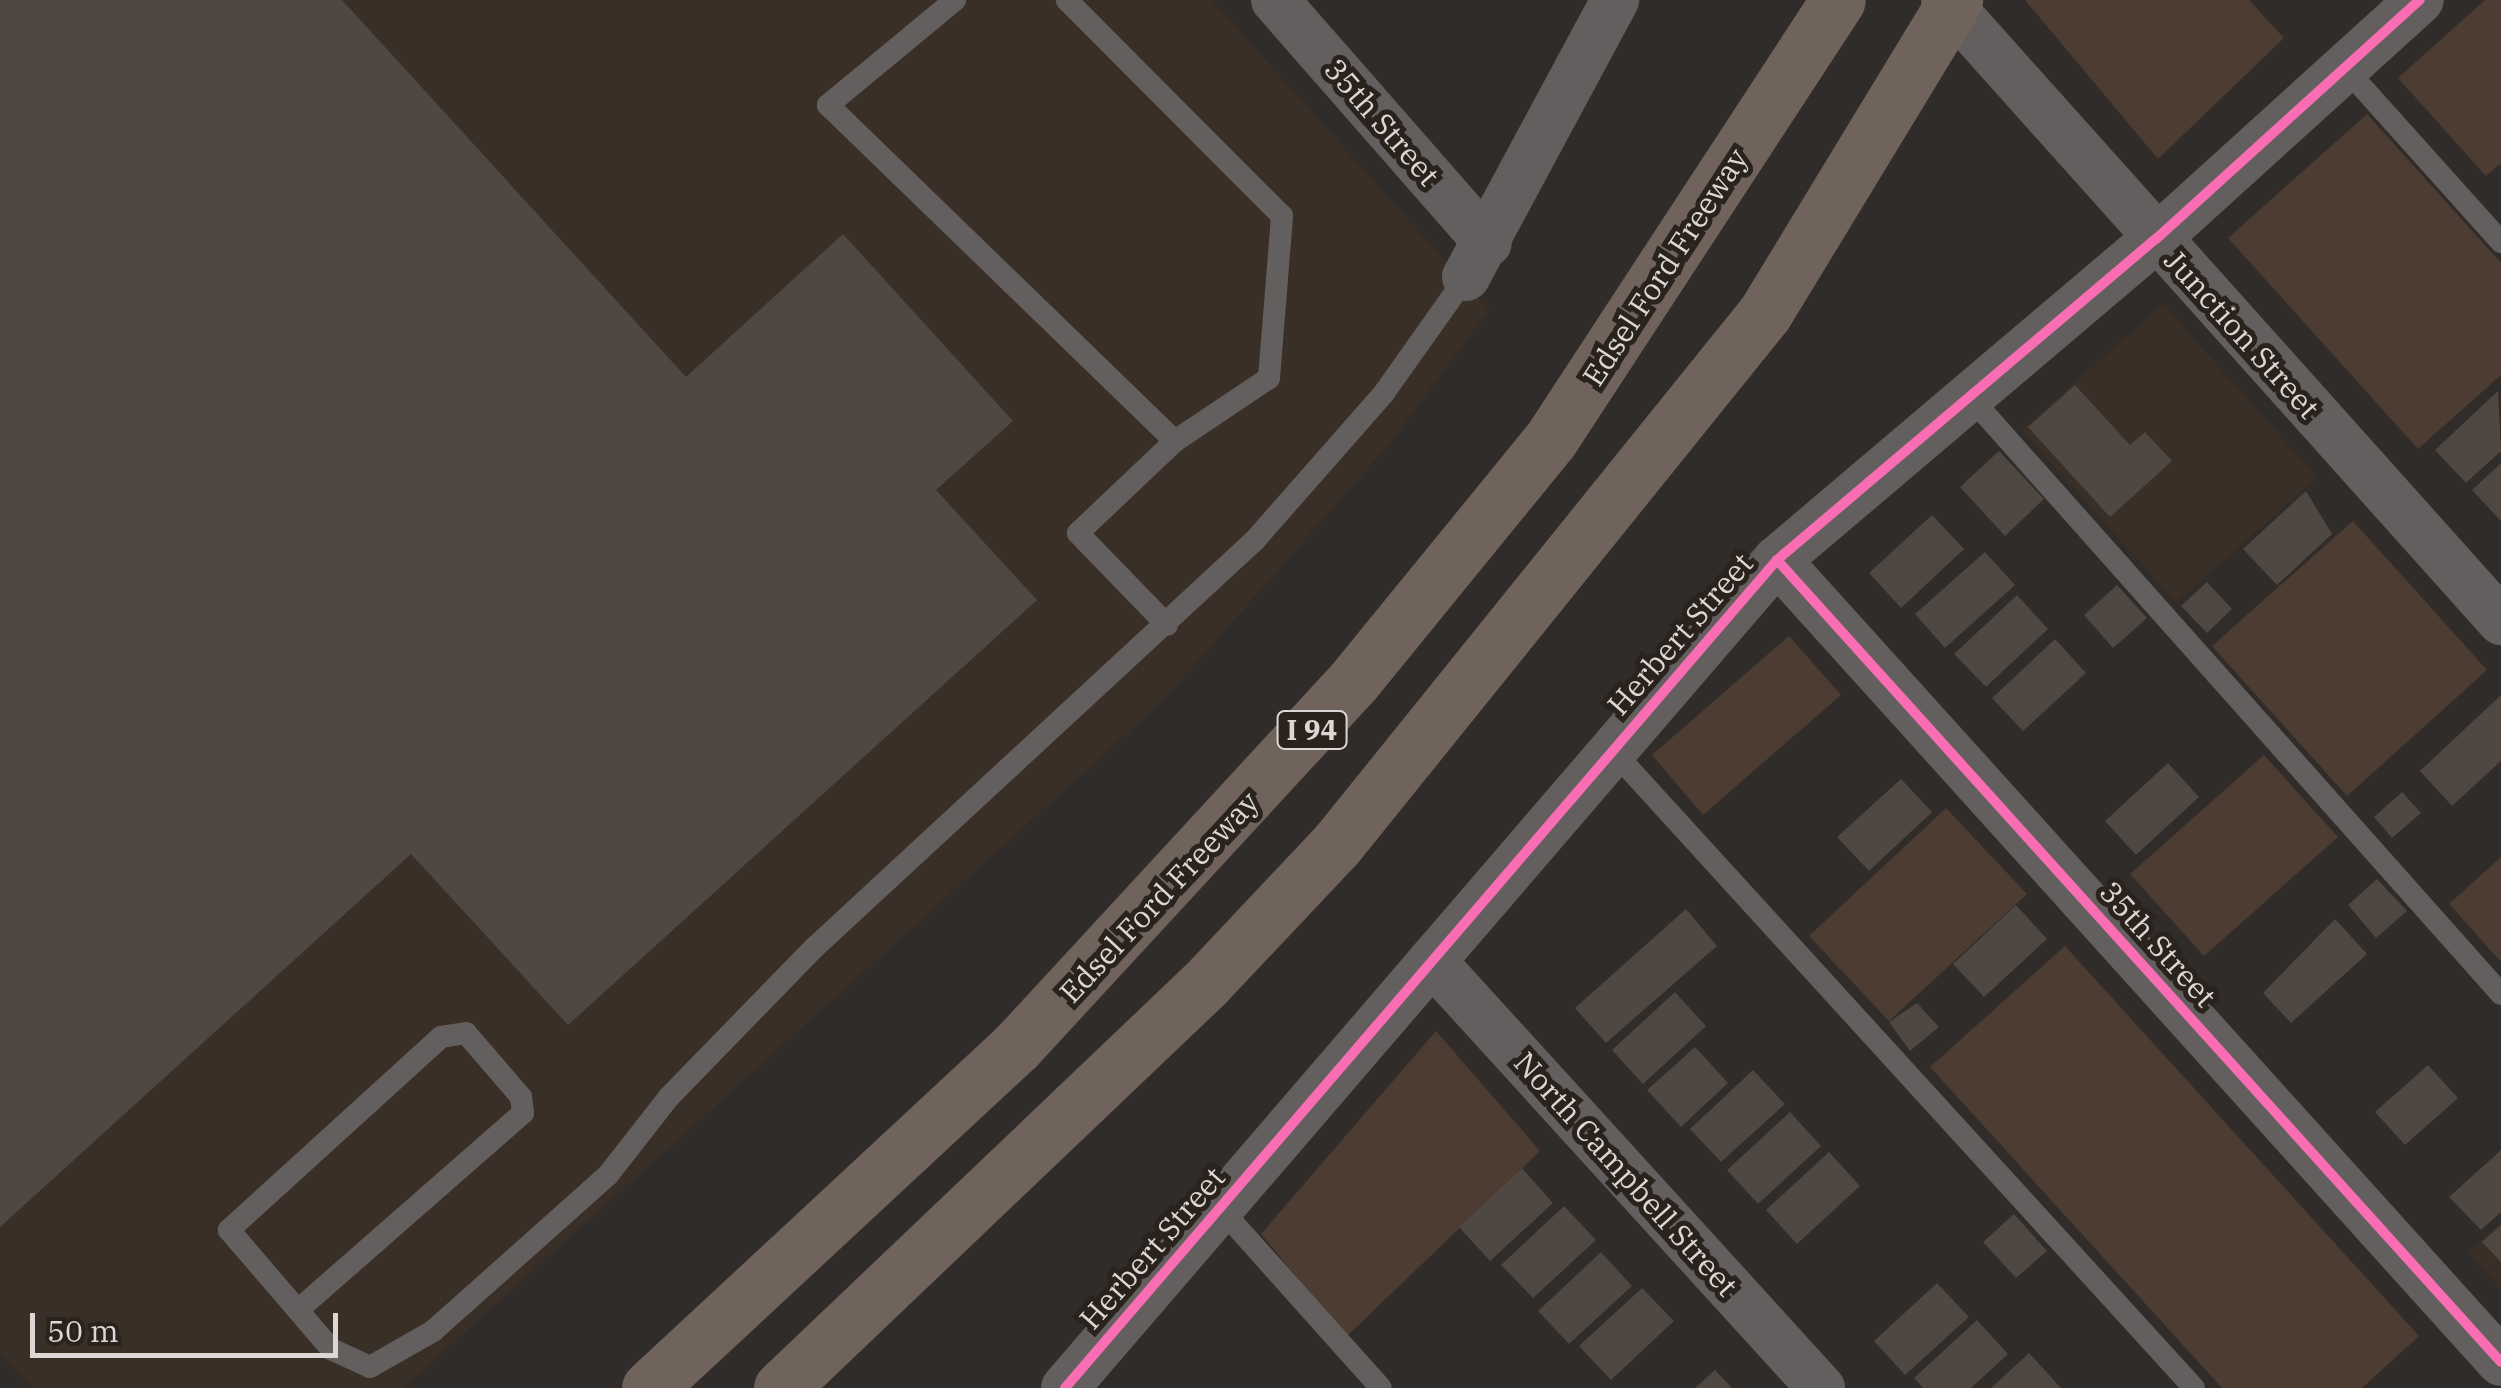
<!DOCTYPE html>
<html>
<head>
<meta charset="utf-8">
<style>
	body { margin:0 }
	#map { position:relative; width:2501px; height:1388px; overflow:hidden; background:#302c2a; font-family:"IBM Plex Serif",serif }
	div>[style] { position:absolute }
	.built>* { inset:0; background:#3a2f27 }
	.green>* { inset:0; background:#4d3c32 }
	.building>* { inset:0; background:#4e4742 }
	.service>* { height:22px; margin:-11px; padding:0 11px; transform-origin:11px; border-radius:11px; background:#625f5e }
	.minor>* { height:48px; margin:-24px; padding:0 24px; transform-origin:24px; border-radius:24px; background:#625f5e }
	.motorway>* { height:55px; margin:-27.5px; padding:0 27.5px; transform-origin:27.5px; border-radius:27.5px; background:#70635b }
	.cycleway>* { height:10px; margin:-5px; padding:0 5px; transform-origin:5px; border-radius:5px; background:#f96db3 }
	span { translate:-50% -50%; white-space:nowrap; text-align:center; line-height:1.15; -webkit-text-stroke:10px #29221d; paint-order:stroke }
	.shield-label span { padding:2px 8px; background:#29221d; border:2px solid; border-radius:8px; -webkit-text-stroke-width:0 }
	.shield-label { font-size:28px; color:#dcd7d4; font-weight:700 }
	.street-label { font-size:30px; color:#dcd7d4 }
	.scale { position:absolute; left:30px; top:1313px; width:308px; height:45px; box-sizing:border-box; border:5px solid #dcd7d4; border-top:0; padding-left:12px; font-size:30px; line-height:35px; white-space:nowrap; color:#dcd7d4; -webkit-text-stroke:8px #29221d; paint-order:stroke }
</style>
</head>
<body>
<div id="map">
	<div class="built">
		<i style="clip-path:polygon(0 0,1212px 0,1489px 310px,1390px 443px,1162px 702px,403px 1388px,32px 1388px,0 1353px)"></i>
		<i style="clip-path:polygon(2163px 304px,2317px 477px,2176px 603px,2022px 430px)"></i>
		<i style="clip-path:polygon(2501px 1223px,2501px 1289px,2468px 1252px)"></i>
	</div>
	<div class="green">
		<i style="clip-path:polygon(2025px 0,2249px 0,2284px 38px,2158px 159px)"></i>
		<i style="clip-path:polygon(2485px 0,2501px 0,2501px 163px,2486px 176px,2398px 78px)"></i>
		<i style="clip-path:polygon(2367px 114px,2501px 263px,2501px 375px,2418px 449px,2228px 238px)"></i>
		<i style="clip-path:polygon(2353px 521px,2487px 670px,2347px 796px,2212px 646px)"></i>
		<i style="clip-path:polygon(1789px 636px,1841px 695px,1703px 815px,1652px 755px)"></i>
		<i style="clip-path:polygon(2264px 755px,2338px 837px,2204px 956px,2130px 874px)"></i>
		<i style="clip-path:polygon(1946px 808px,2027px 894px,1889px 1021px,1809px 936px)"></i>
		<i style="clip-path:polygon(2501px 857px,2501px 962px,2449px 904px)"></i>
		<i style="clip-path:polygon(2065px 946px,2419px 1336px,2362px 1388px,2222px 1388px,1930px 1067px)"></i>
		<i style="clip-path:polygon(1436px 1031px,1540px 1151px,1346px 1337px,1261px 1234px)"></i>
	</div>
	<div class="building">
		<i style="clip-path:polygon(0 0,342px 0,686px 377px,843px 234px,1013px 421px,936px 490px,1037px 600px,568px 1025px,411px 854px,0 1227px)"></i>
		<i style="clip-path:polygon(2075px 385px,2130px 445px,2145px 432px,2172px 461px,2110px 517px,2028px 427px)"></i>
		<i style="clip-path:polygon(2498px 391px,2501px 451px,2466px 483px,2435px 450px)"></i>
		<i style="clip-path:polygon(1999px 451px,2044px 499px,2005px 536px,1960px 487px)"></i>
		<i style="clip-path:polygon(2501px 463px,2501px 521px,2472px 490px)"></i>
		<i style="clip-path:polygon(2306px 491px,2332px 534px,2277px 585px,2243px 549px)"></i>
		<i style="clip-path:polygon(1932px 515px,1964px 549px,1901px 608px,1869px 573px)"></i>
		<i style="clip-path:polygon(1985px 552px,2015px 585px,1945px 648px,1915px 614px)"></i>
		<i style="clip-path:polygon(2207px 582px,2232px 609px,2207px 633px,2181px 606px)"></i>
		<i style="clip-path:polygon(2117px 585px,2147px 618px,2113px 648px,2084px 615px)"></i>
		<i style="clip-path:polygon(2017px 595px,2048px 629px,1986px 687px,1954px 654px)"></i>
		<i style="clip-path:polygon(2055px 639px,2086px 673px,2023px 731px,1992px 698px)"></i>
		<i style="clip-path:polygon(2501px 695px,2501px 761px,2452px 806px,2420px 771px)"></i>
		<i style="clip-path:polygon(2168px 763px,2199px 797px,2136px 855px,2105px 821px)"></i>
		<i style="clip-path:polygon(1901px 779px,1932px 812px,1869px 871px,1837px 837px)"></i>
		<i style="clip-path:polygon(2402px 792px,2421px 813px,2392px 838px,2374px 817px)"></i>
		<i style="clip-path:polygon(2377px 879px,2407px 911px,2376px 938px,2348px 905px)"></i>
		<i style="clip-path:polygon(2016px 905px,2047px 939px,1984px 997px,1953px 964px)"></i>
		<i style="clip-path:polygon(1686px 909px,1717px 946px,1606px 1043px,1575px 1008px)"></i>
		<i style="clip-path:polygon(2335px 919px,2367px 954px,2291px 1023px,2263px 993px)"></i>
		<i style="clip-path:polygon(1675px 992px,1706px 1026px,1643px 1084px,1612px 1050px)"></i>
		<i style="clip-path:polygon(1917px 1003px,1939px 1027px,1910px 1051px,1889px 1022px)"></i>
		<i style="clip-path:polygon(1695px 1047px,1728px 1083px,1681px 1127px,1647px 1090px)"></i>
		<i style="clip-path:polygon(2428px 1065px,2458px 1098px,2405px 1145px,2375px 1112px)"></i>
		<i style="clip-path:polygon(1753px 1070px,1785px 1104px,1721px 1162px,1690px 1129px)"></i>
		<i style="clip-path:polygon(1790px 1112px,1821px 1146px,1758px 1204px,1727px 1170px)"></i>
		<i style="clip-path:polygon(2501px 1150px,2501px 1212px,2481px 1230px,2449px 1197px)"></i>
		<i style="clip-path:polygon(1829px 1152px,1860px 1186px,1797px 1244px,1766px 1210px)"></i>
		<i style="clip-path:polygon(1522px 1168px,1553px 1203px,1490px 1261px,1459px 1227px)"></i>
		<i style="clip-path:polygon(1564px 1206px,1596px 1240px,1533px 1298px,1501px 1265px)"></i>
		<i style="clip-path:polygon(2014px 1214px,2047px 1251px,2016px 1278px,1983px 1242px)"></i>
		<i style="clip-path:polygon(2501px 1225px,2501px 1262px,2482px 1242px)"></i>
		<i style="clip-path:polygon(1601px 1252px,1632px 1286px,1569px 1344px,1538px 1311px)"></i>
		<i style="clip-path:polygon(1937px 1283px,1969px 1317px,1905px 1375px,1874px 1341px)"></i>
		<i style="clip-path:polygon(1642px 1288px,1674px 1321px,1611px 1380px,1579px 1346px)"></i>
		<i style="clip-path:polygon(1977px 1320px,2008px 1354px,1971px 1388px,1923px 1388px,1914px 1378px)"></i>
		<i style="clip-path:polygon(2029px 1353px,2061px 1388px,1991px 1388px)"></i>
		<i style="clip-path:polygon(1715px 1370px,1732px 1388px,1695px 1388px)"></i>
	</div>
	<div class="service">
		<i style="left:955px;top:0;width:165px;rotate:140.4deg"></i>
		<i style="left:828px;top:105px;width:483px;rotate:44.1deg"></i>
		<i style="left:1175px;top:441px;width:113px;rotate:-33.8deg"></i>
		<i style="left:1269px;top:378px;width:163px;rotate:-85.4deg"></i>
		<i style="left:1282px;top:216px;width:305px;rotate:-134.9deg"></i>
		<i style="left:2345px;top:68px;width:234px;rotate:48.1deg"></i>
		<i style="left:1970px;top:397px;width:799px;rotate:48.35deg"></i>
		<i style="left:1167px;top:625px;width:128px;rotate:-134.1deg"></i>
		<i style="left:1078px;top:533px;width:134px;rotate:-43.5deg"></i>
		<i style="left:1613px;top:751px;width:862px;rotate:47.63deg"></i>
		<i style="left:1220px;top:1208px;width:241px;rotate:48.2deg"></i>
		<i style="left:298px;top:1310px;width:299px;rotate:-41.2deg"></i>
		<i style="left:523px;top:1113px;width:16px;rotate:-97deg"></i>
		<i style="left:521px;top:1097px;width:84px;rotate:-130.7deg"></i>
		<i style="left:466px;top:1033px;width:25px;rotate:171deg"></i>
		<i style="left:441px;top:1037px;width:287px;rotate:137.7deg"></i>
		<i style="left:229px;top:1230px;width:157px;rotate:49.4deg"></i>
		<i style="left:331px;top:1349px;width:43px;rotate:24.8deg"></i>
		<i style="left:370px;top:1367px;width:73px;rotate:-29.7deg"></i>
		<i style="left:433px;top:1331px;width:234px;rotate:-41.7deg"></i>
		<i style="left:608px;top:1175px;width:99px;rotate:-52deg"></i>
		<i style="left:669px;top:1097px;width:208px;rotate:-45.8deg"></i>
		<i style="left:814px;top:948px;width:601px;rotate:-42.77deg"></i>
		<i style="left:1255px;top:540px;width:196px;rotate:-48.7deg"></i>
		<i style="left:1384px;top:393px;width:142px;rotate:-54.7deg"></i>
	</div>
	<div class="minor">
		<i style="left:1275px;top:0;width:323px;rotate:48.8deg"></i>
		<i style="left:1945px;top:0;width:834px;rotate:48.16deg"></i>
		<i style="left:1466px;top:277px;width:315px;rotate:-61.7deg"></i>
		<i style="left:1777px;top:560px;width:1080px;rotate:47.93deg"></i>
		<i style="left:1432px;top:961px;width:578px;rotate:47.67deg"></i>
		<i style="left:1065px;top:1388px;width:1092px;rotate:-49.31deg"></i>
		<i style="left:1777px;top:560px;width:497px;rotate:-40.3deg"></i>
		<i style="left:2156px;top:239px;width:356px;rotate:-42.2deg"></i>
	</div>
	<div class="motorway">
		<i style="left:649px;top:1388px;width:501px;rotate:-42.9deg"></i>
		<i style="left:1016px;top:1047px;width:495px;rotate:-47.3deg"></i>
		<i style="left:1352px;top:683px;width:315px;rotate:-50.8deg"></i>
		<i style="left:1551px;top:439px;width:524px;rotate:-56.83deg"></i>
		<i style="left:781px;top:1388px;width:586px;rotate:-43.62deg"></i>
		<i style="left:1205px;top:984px;width:192px;rotate:-46.7deg"></i>
		<i style="left:1337px;top:844px;width:682px;rotate:-51.13deg"></i>
		<i style="left:1765px;top:313px;width:366px;rotate:-58.7deg"></i>
	</div>
	<div class="cycleway">
		<i style="left:1777px;top:560px;width:1080px;rotate:47.93deg"></i>
		<i style="left:1065px;top:1388px;width:1092px;rotate:-49.31deg"></i>
		<i style="left:1777px;top:560px;width:497px;rotate:-40.3deg"></i>
		<i style="left:2156px;top:239px;width:356px;rotate:-42.2deg"></i>
	</div>
	<div class="shield-label">
		<span style="left:1312px;top:730px">I 94</span>
	</div>
	<div class="street-label">
		<span style="left:1382px;top:122px;rotate:49deg">35th Street</span>
		<span style="left:1665px;top:267px;rotate:-57deg">Edsel Ford Freeway</span>
		<span style="left:2242px;top:334px;rotate:48deg">Junction Street</span>
		<span style="left:1680px;top:634px;rotate:-49deg">Herbert Street</span>
		<span style="left:1159px;top:897px;rotate:-47deg">Edsel Ford Freeway</span>
		<span style="left:2158px;top:944px;rotate:48deg">35th Street</span>
		<span style="left:1626px;top:1174px;rotate:48deg">North Campbell Street</span>
		<span style="left:1152px;top:1248px;rotate:-49deg">Herbert Street</span>
	</div>
	<div class="scale">50 m</div>
</div>
</body>
</html>
